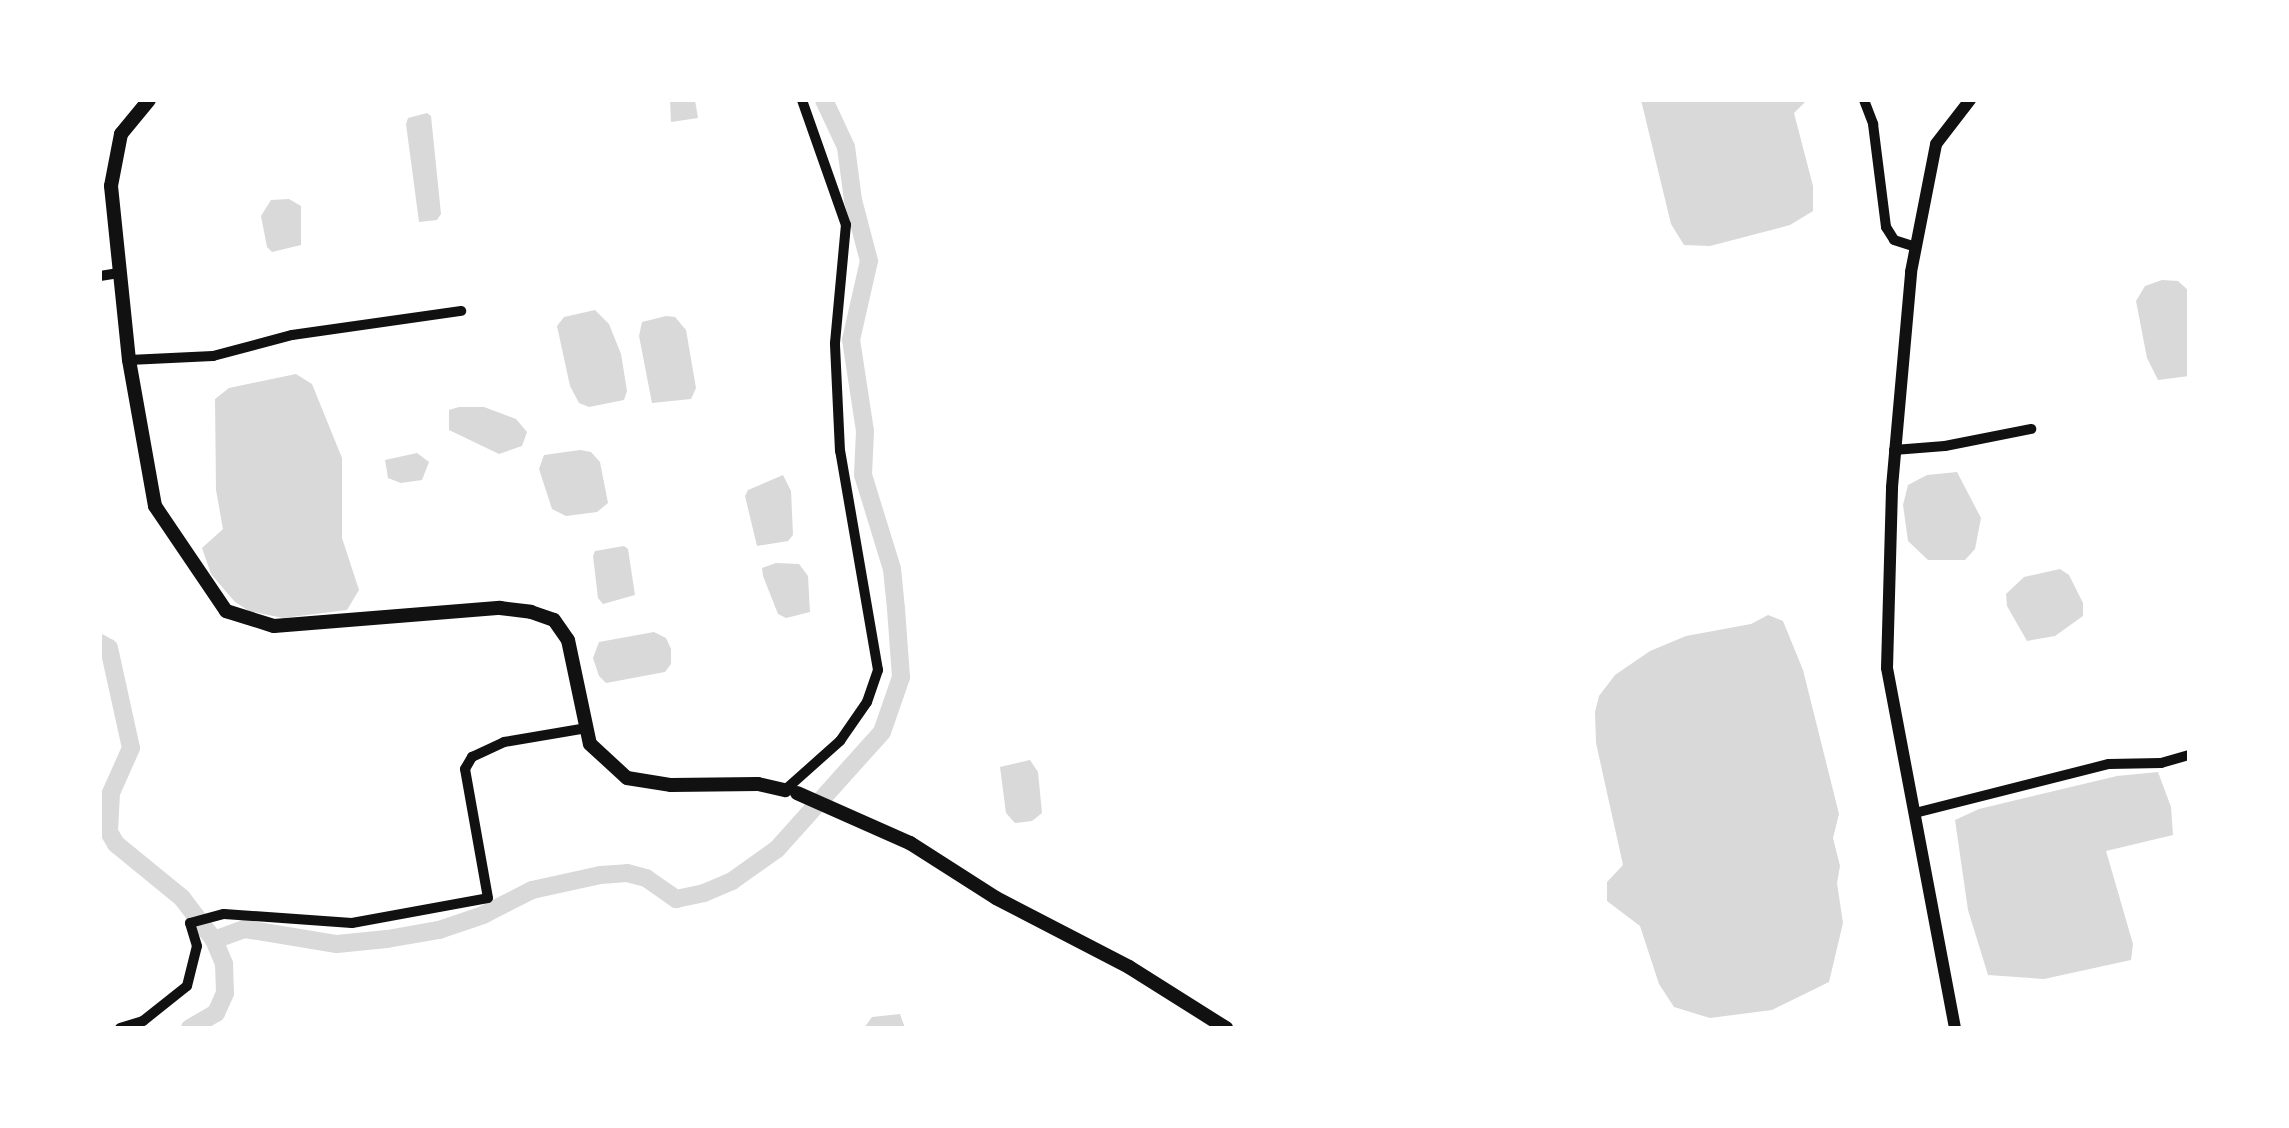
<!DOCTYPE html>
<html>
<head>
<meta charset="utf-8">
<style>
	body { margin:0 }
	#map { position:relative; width:2289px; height:1128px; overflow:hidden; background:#fff; font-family:Overpass,sans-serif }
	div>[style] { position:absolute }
	.water>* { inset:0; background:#d9d9d9 }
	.canal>* { height:18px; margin:-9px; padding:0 9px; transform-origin:9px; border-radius:9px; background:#d9d9d9 }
	.minor>* { height:10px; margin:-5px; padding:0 5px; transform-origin:5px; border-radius:5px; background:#111 }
	.tertiary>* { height:12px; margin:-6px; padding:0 6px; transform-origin:6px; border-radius:6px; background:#111 }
	.secondary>* { height:14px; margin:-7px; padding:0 7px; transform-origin:7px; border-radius:7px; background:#111 }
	span { translate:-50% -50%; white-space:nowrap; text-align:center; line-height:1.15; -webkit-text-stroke:8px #fff; paint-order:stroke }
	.frame { position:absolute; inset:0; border:102px solid #fff; pointer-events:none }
</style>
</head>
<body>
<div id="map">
	<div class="water">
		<i style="clip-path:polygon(670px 100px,695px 100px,698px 118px,671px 122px)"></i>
		<i style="clip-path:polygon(1641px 100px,1807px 100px,1794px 113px,1813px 186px,1813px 211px,1790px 225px,1710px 246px,1684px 245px,1671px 224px)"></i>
		<i style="clip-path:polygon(427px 113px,431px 116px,441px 214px,437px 220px,419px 222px,406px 124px,408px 118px)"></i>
		<i style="clip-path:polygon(271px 200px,289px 199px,301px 206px,301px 245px,272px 252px,267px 247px,261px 216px)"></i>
		<i style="clip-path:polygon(2162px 280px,2178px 281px,2189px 291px,2189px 376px,2158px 380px,2147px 358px,2136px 301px,2145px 286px)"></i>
		<i style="clip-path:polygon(595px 310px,609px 324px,621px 354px,627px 391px,624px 400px,589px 407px,579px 403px,570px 386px,557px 326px,564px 317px)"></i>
		<i style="clip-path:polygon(666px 316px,675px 317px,686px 330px,696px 388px,691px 399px,652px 403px,639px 336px,642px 322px)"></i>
		<i style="clip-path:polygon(296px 374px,312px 384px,342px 458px,342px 538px,359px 590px,347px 610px,283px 618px,249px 611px,235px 602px,211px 574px,202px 548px,223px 529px,216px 490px,215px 399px,229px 388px)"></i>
		<i style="clip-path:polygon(459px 407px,484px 407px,516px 419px,527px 432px,522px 446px,499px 454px,449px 430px,449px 410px)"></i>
		<i style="clip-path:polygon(580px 450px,591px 452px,600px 462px,608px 503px,597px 512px,566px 516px,552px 509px,539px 469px,544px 455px)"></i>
		<i style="clip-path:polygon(417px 453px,429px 462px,422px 480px,401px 483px,388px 478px,385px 460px)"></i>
		<i style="clip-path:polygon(1957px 472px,1981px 518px,1975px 549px,1965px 560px,1928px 560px,1908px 541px,1903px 505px,1908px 485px,1927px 475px)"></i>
		<i style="clip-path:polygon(783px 475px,791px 491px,793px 535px,788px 541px,757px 546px,745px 496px,748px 490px)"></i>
		<i style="clip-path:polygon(624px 546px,628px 549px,635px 595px,603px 604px,598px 598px,593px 556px,595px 551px)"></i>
		<i style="clip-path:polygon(776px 563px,799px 564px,808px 576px,810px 612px,786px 618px,778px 614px,763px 576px,762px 568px)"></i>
		<i style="clip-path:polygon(2060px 569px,2069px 575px,2083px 603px,2083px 616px,2055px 636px,2027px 641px,2007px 606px,2006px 594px,2024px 577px)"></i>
		<i style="clip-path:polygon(1768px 615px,1783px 621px,1803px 670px,1839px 814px,1833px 838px,1840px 866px,1837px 883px,1843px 923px,1829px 982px,1772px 1010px,1710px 1018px,1674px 1007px,1659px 984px,1640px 926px,1607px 901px,1607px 882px,1623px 865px,1596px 743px,1595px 712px,1599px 696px,1615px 675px,1650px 651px,1686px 636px,1751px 624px)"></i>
		<i style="clip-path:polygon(654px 632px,666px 638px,671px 649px,671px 664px,665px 672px,606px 683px,599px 676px,593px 658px,599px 642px)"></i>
		<i style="clip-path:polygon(1030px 760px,1038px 772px,1042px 813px,1032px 821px,1015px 823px,1006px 813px,1000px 767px)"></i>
		<i style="clip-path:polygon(2158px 772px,2171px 807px,2173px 835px,2106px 851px,2133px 944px,2131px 960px,2044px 979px,1988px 975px,1968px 910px,1955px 820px,1979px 809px,2117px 776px)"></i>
		<i style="clip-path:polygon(900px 1014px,905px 1028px,864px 1028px,872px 1017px)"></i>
	</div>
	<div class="canal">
		<i style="left:100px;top:643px;width:10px;rotate:29deg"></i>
		<i style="left:109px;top:648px;width:102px;rotate:77.6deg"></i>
		<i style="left:131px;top:748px;width:49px;rotate:114deg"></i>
		<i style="left:111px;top:793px;width:39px;rotate:93deg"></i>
		<i style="left:109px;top:832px;width:14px;rotate:60deg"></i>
		<i style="left:116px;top:844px;width:85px;rotate:39.3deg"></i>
		<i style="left:182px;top:898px;width:53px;rotate:52.7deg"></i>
		<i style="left:214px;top:940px;width:26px;rotate:67deg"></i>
		<i style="left:224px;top:964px;width:29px;rotate:88deg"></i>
		<i style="left:225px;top:993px;width:22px;rotate:114deg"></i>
		<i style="left:216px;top:1013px;width:30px;rotate:150deg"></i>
		<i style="left:214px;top:940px;width:33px;rotate:-20deg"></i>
		<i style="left:245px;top:929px;width:93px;rotate:9.3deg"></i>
		<i style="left:337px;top:944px;width:50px;rotate:-5.7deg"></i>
		<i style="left:387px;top:939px;width:53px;rotate:-9.8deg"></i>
		<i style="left:439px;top:930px;width:46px;rotate:-18.8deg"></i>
		<i style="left:483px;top:915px;width:55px;rotate:-27deg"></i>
		<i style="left:532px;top:890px;width:70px;rotate:-12.4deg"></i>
		<i style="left:600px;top:875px;width:27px;rotate:-4deg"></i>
		<i style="left:627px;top:873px;width:20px;rotate:15deg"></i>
		<i style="left:646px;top:878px;width:37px;rotate:35deg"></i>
		<i style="left:676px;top:899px;width:29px;rotate:-12deg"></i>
		<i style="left:704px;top:893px;width:30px;rotate:-23deg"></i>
		<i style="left:732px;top:881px;width:55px;rotate:-35.4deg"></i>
		<i style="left:777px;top:849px;width:157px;rotate:-48.1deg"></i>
		<i style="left:882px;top:732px;width:58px;rotate:-70.9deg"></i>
		<i style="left:901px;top:677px;width:68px;rotate:-94.2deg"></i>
		<i style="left:896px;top:609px;width:40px;rotate:-95.7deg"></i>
		<i style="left:892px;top:569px;width:98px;rotate:-107.1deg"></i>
		<i style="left:863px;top:475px;width:44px;rotate:-87.4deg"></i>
		<i style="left:865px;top:431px;width:92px;rotate:-98.7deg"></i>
		<i style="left:851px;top:340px;width:81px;rotate:-77.2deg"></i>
		<i style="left:869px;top:261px;width:63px;rotate:-104.7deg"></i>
		<i style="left:853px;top:200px;width:53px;rotate:-97.5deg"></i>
		<i style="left:846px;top:147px;width:52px;rotate:-115.1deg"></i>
	</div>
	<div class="minor">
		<i style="left:1864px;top:100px;width:26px;rotate:69deg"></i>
		<i style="left:1873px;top:124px;width:104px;rotate:82.8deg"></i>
		<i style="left:1886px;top:227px;width:15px;rotate:58deg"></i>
		<i style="left:1894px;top:240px;width:23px;rotate:18deg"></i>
		<i style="left:100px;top:276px;width:19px;rotate:-9deg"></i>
		<i style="left:129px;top:360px;width:84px;rotate:-2.7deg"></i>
		<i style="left:213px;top:356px;width:82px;rotate:-14.9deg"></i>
		<i style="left:292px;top:335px;width:171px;rotate:-8.1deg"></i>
		<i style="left:1894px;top:450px;width:51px;rotate:-4.5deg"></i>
		<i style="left:1945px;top:446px;width:88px;rotate:-11.2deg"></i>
		<i style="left:785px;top:790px;width:74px;rotate:-41.7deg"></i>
		<i style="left:840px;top:741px;width:47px;rotate:-55.3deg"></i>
		<i style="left:867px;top:702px;width:34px;rotate:-71deg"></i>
		<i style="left:878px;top:670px;width:222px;rotate:-99.8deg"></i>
		<i style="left:840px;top:451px;width:108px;rotate:-92.7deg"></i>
		<i style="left:835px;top:343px;width:119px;rotate:-84.7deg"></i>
		<i style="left:846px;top:225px;width:133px;rotate:-109.4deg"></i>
		<i style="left:1915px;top:813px;width:200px;rotate:-14.2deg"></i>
		<i style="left:2109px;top:764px;width:52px;rotate:-1.1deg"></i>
		<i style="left:2161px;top:763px;width:29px;rotate:-16deg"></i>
		<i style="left:120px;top:1028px;width:24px;rotate:-17deg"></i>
		<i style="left:143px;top:1021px;width:56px;rotate:-38.5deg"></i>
		<i style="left:187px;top:986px;width:41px;rotate:-76deg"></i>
		<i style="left:197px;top:946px;width:24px;rotate:-107deg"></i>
		<i style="left:190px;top:923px;width:35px;rotate:-15deg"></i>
		<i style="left:224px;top:914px;width:128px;rotate:4deg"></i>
		<i style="left:352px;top:923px;width:138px;rotate:-10.4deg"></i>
		<i style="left:488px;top:898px;width:131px;rotate:-100.1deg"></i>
		<i style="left:465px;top:769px;width:14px;rotate:-60deg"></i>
		<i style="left:472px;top:757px;width:35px;rotate:-25deg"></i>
		<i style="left:504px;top:742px;width:84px;rotate:-9.6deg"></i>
	</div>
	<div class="tertiary">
		<i style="left:1955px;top:1028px;width:366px;rotate:-100.7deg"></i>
		<i style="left:1887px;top:668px;width:181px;rotate:-88.4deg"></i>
		<i style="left:1892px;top:487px;width:216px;rotate:-84.9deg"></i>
		<i style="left:1911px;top:272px;width:130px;rotate:-78.9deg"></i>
		<i style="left:1936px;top:144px;width:56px;rotate:-52.3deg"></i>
	</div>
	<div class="secondary">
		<i style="left:149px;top:100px;width:44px;rotate:129.5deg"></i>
		<i style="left:121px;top:134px;width:53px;rotate:100.9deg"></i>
		<i style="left:111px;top:186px;width:175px;rotate:84.1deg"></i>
		<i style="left:129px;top:360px;width:148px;rotate:79.9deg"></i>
		<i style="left:155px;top:506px;width:127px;rotate:55.9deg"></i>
		<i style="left:226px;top:611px;width:50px;rotate:17.4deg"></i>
		<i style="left:274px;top:626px;width:227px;rotate:-4.6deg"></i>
		<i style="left:500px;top:608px;width:31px;rotate:7deg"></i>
		<i style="left:531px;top:612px;width:24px;rotate:19deg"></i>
		<i style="left:554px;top:620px;width:24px;rotate:55deg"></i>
		<i style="left:568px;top:640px;width:106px;rotate:78.1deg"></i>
		<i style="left:590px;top:744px;width:50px;rotate:42.6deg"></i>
		<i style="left:627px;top:778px;width:45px;rotate:9deg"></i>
		<i style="left:671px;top:785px;width:87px;rotate:-0.7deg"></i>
		<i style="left:758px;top:784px;width:28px;rotate:13deg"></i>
		<i style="left:797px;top:793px;width:124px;rotate:23.9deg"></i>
		<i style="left:910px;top:843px;width:102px;rotate:32.6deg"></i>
		<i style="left:996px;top:898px;width:150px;rotate:27.4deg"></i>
		<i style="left:1129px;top:967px;width:115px;rotate:32.2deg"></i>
	</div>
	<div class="frame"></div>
</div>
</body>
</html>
